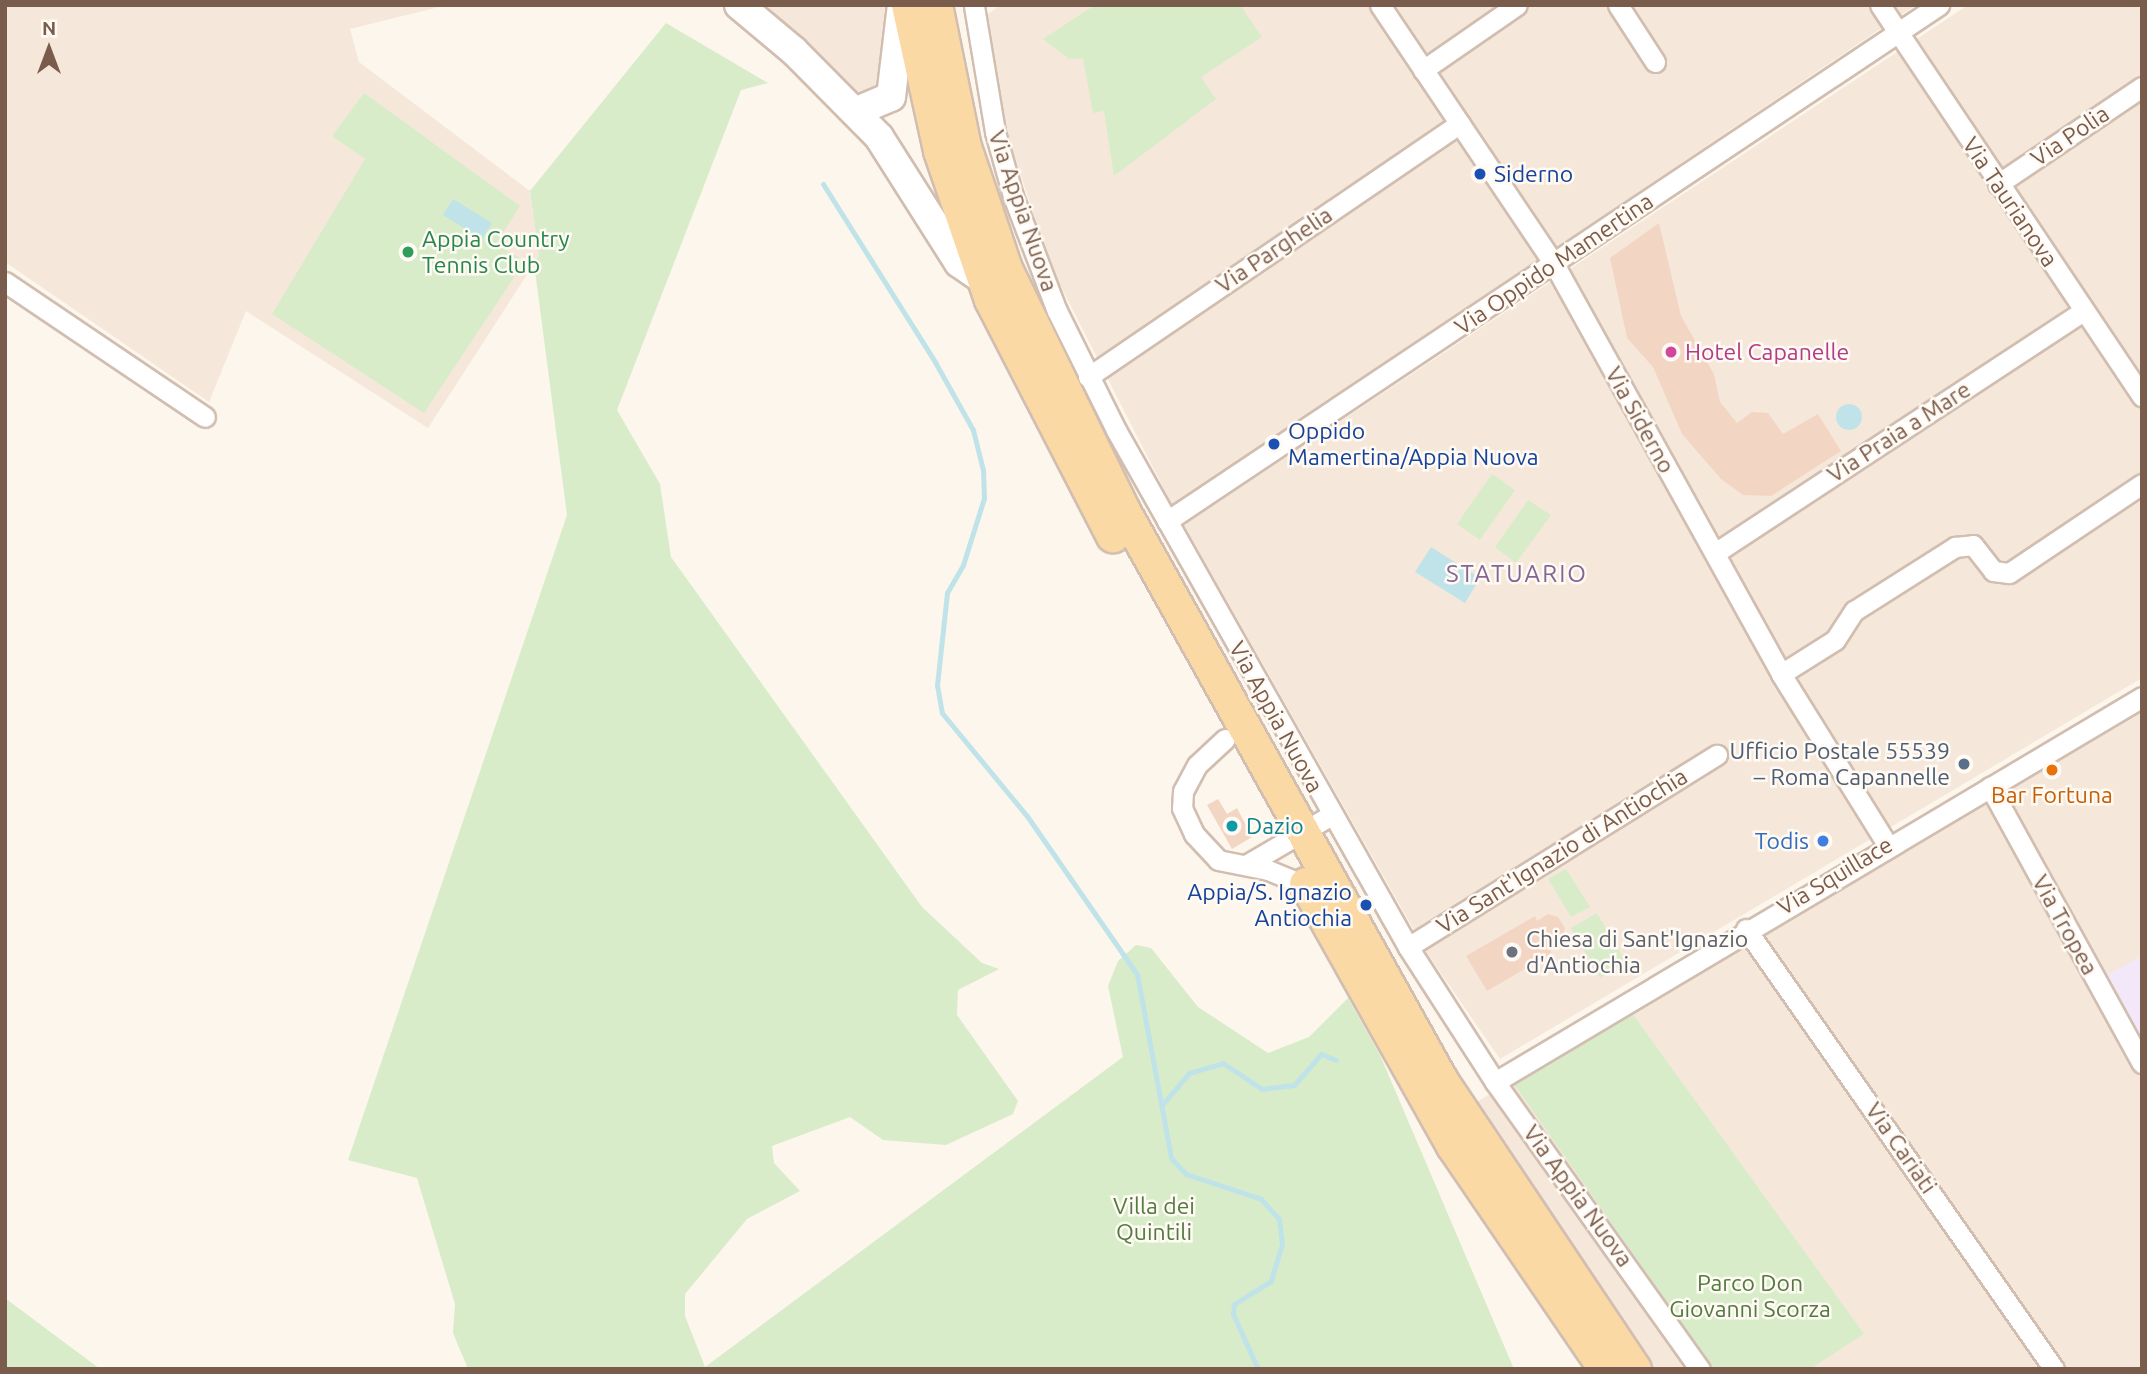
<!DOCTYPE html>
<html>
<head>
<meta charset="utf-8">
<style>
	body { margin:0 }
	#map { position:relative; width:2147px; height:1374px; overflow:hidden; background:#fdf6ec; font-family:Ubuntu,sans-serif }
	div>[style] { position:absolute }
	.residential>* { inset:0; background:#f5e8da }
	.education>* { inset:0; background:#f3e8fa }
	.green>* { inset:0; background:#d8ecc9 }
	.water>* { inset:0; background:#bfe3e8 }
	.round { border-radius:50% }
	.stream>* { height:5px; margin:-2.5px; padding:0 2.5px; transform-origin:2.5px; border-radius:2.5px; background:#bfe3e8 }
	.building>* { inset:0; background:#f3d5c3 }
	.roads { filter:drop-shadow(2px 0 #d1beb0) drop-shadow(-2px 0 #d1beb0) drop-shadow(0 2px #d1beb0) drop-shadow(0 -2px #d1beb0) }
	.minor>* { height:19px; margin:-9.5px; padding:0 9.5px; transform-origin:9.5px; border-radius:9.5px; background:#fff }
	.secondary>* { height:28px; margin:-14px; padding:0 14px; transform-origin:14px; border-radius:14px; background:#fff }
	.primary>* { height:32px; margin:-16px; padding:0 16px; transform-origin:16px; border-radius:16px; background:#fbd9a5 }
	.dots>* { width:19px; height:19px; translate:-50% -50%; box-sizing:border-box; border:4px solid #fffaf3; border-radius:50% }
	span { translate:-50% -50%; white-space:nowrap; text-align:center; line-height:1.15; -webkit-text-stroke:5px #fffaf3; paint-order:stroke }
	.street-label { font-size:23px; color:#7a5c4d }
	.transit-label { font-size:23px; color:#164399 }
	.left { translate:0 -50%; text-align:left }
	.right { translate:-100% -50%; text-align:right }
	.leisure-label { font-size:23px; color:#27864d }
	.hotel-label { font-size:23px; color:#b23c85 }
	.service-label { font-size:23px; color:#4e5e75 }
	.food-label { font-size:23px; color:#c56008 }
	.culture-label { font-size:23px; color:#0d838f }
	.shop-label { font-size:23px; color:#366cbe }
	.worship-label { font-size:23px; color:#5b616d }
	.park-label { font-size:23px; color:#537a41 }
	.neighbourhood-label { font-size:24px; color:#846695; letter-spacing:2px }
	.frame { position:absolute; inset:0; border:7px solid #7a5c4d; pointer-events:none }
	.north { position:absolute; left:14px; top:14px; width:70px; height:70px; -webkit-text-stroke:5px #fffaf3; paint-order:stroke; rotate:0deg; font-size:19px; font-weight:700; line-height:28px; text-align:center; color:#7a5c4d }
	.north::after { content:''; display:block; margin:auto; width:24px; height:32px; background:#7a5c4d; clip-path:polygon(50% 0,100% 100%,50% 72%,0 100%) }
</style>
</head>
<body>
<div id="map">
	<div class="residential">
		<i style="clip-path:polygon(5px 5px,447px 5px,350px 29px,359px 62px,530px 191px,539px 256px,428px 428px,246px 311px,209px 402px,5px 262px)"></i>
		<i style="clip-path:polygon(759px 5px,885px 5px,881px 95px,853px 94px,799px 36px)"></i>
		<i style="clip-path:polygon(1000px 5px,1916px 5px,1172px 505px,1051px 267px,1008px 137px,987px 15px)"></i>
		<i style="clip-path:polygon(1968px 5px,2142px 5px,2142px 678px,1500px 1059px,1427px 953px,1184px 525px)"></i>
		<i style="clip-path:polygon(2142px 707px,2142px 1369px,1651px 1369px,1470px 1106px)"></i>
	</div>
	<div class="education">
		<i style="clip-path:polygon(2142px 956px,2142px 1050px,2106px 976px)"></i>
	</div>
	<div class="green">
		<i style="clip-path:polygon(1095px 5px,1240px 5px,1262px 37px,1201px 77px,1216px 99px,1114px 176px,1104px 111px,1093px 113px,1083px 58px,1069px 59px,1043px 39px)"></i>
		<i style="clip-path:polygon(666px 23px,768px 83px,741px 90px,617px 410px,660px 484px,671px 557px,922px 907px,982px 963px,999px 969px,958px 990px,957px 1015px,1018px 1101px,1013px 1114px,946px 1145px,883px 1140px,850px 1117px,772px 1146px,774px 1163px,800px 1191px,747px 1219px,685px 1294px,685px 1316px,705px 1367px,1123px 1057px,1108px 986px,1118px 961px,1136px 945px,1151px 948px,1198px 1007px,1268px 1053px,1309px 1037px,1348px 998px,1380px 1055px,1514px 1369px,468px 1369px,453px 1333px,455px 1304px,417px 1178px,348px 1160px,567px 515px,534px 263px,539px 256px,530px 191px)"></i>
		<i style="clip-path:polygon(364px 93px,520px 206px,496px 244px,525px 261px,424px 413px,272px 314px,365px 159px,332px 136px)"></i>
		<i style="clip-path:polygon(1492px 474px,1515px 490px,1480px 540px,1457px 524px)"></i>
		<i style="clip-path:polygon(1528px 500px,1551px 515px,1516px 563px,1495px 547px)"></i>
		<i style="clip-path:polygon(1566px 869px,1590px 907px,1571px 917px,1548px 879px)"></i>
		<i style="clip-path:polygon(1597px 913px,1626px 962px,1600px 978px,1571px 928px)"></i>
		<i style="clip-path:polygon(1629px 1009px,1864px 1334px,1810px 1369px,1714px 1369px,1511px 1080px)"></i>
		<i style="clip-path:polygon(5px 1298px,100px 1369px,5px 1369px)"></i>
	</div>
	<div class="water">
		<i style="clip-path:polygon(453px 199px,492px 223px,482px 239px,443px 215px)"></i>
		<i class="round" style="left:1836px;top:404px;width:26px;height:26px"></i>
		<i style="clip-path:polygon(1431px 547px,1480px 578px,1465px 603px,1415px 572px)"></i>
	</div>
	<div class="stream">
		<i style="left:823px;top:184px;width:210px;rotate:57.8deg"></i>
		<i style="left:935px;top:362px;width:78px;rotate:60.8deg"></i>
		<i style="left:973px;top:430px;width:41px;rotate:76deg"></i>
		<i style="left:983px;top:470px;width:28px;rotate:88deg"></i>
		<i style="left:984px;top:498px;width:70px;rotate:107.4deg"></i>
		<i style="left:963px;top:565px;width:32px;rotate:120deg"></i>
		<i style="left:947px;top:593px;width:93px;rotate:96.2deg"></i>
		<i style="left:937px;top:685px;width:28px;rotate:80deg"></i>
		<i style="left:942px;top:713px;width:134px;rotate:50.5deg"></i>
		<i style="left:1027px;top:816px;width:193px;rotate:55.2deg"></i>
		<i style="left:1137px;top:974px;width:187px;rotate:79.5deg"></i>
		<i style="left:1171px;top:1158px;width:22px;rotate:47deg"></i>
		<i style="left:1186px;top:1174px;width:79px;rotate:18.4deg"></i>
		<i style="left:1261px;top:1199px;width:27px;rotate:48deg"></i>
		<i style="left:1279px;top:1219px;width:25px;rotate:83deg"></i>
		<i style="left:1282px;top:1244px;width:39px;rotate:107deg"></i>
		<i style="left:1271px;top:1281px;width:44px;rotate:148.1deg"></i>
		<i style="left:1234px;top:1304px;width:10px;rotate:96deg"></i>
		<i style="left:1233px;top:1314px;width:60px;rotate:65.6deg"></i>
		<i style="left:1162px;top:1105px;width:42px;rotate:-49.8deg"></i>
		<i style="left:1189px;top:1073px;width:35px;rotate:-16deg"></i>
		<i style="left:1223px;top:1063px;width:47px;rotate:33.7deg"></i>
		<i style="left:1262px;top:1089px;width:32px;rotate:-7deg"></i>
		<i style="left:1294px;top:1085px;width:41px;rotate:-48.9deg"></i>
		<i style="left:1321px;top:1054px;width:16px;rotate:22deg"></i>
	</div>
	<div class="building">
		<i style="clip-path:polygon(1659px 223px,1681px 316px,1714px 374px,1720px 402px,1737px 423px,1752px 412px,1768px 413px,1783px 434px,1818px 414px,1841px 451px,1771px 496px,1743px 495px,1721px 479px,1682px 434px,1653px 367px,1627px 338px,1610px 258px)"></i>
		<i style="clip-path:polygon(1218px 799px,1227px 814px,1237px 808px,1252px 837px,1232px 849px,1207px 805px)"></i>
		<i style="clip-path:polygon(1548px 914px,1558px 917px,1565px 928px,1562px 939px,1548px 947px,1552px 953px,1487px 991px,1466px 956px,1535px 916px,1537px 921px)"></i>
	</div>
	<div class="roads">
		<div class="minor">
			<i style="left:1380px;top:5px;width:312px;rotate:56.1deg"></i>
			<i style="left:1554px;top:264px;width:469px;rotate:61deg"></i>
			<i style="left:1781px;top:674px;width:200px;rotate:58.1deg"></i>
			<i style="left:1618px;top:5px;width:68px;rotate:57deg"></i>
			<i style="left:1880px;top:5px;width:471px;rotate:56.2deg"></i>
			<i style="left:974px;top:6px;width:128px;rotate:80.5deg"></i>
			<i style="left:995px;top:132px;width:66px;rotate:74.3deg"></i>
			<i style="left:1013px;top:196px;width:123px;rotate:69.1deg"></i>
			<i style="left:1057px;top:311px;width:133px;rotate:63.6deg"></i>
			<i style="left:1116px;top:430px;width:594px;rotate:60.54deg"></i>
			<i style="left:1408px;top:947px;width:161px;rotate:57.2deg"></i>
			<i style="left:1495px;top:1082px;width:353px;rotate:54.5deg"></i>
			<i style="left:1423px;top:70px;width:114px;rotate:-34.7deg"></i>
			<i style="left:1998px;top:184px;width:174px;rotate:-34deg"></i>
			<i style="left:5px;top:282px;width:241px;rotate:34deg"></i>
			<i style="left:1088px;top:377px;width:450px;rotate:-34.3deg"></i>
			<i style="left:1167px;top:521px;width:929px;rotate:-33.76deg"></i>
			<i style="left:1715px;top:553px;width:440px;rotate:-33.3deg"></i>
			<i style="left:1781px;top:674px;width:64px;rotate:-32.2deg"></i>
			<i style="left:1835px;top:640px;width:35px;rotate:-57deg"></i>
			<i style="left:1854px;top:611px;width:120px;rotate:-32.4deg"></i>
			<i style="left:1955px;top:547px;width:18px;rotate:-6deg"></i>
			<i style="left:1973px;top:545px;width:33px;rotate:52deg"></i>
			<i style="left:1993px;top:571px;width:16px;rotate:7deg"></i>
			<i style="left:2009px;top:573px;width:160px;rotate:-33.8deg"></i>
			<i style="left:1225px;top:739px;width:38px;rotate:137deg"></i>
			<i style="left:1197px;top:765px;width:30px;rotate:118deg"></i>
			<i style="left:1183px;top:791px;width:17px;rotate:93deg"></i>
			<i style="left:1182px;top:808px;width:29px;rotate:65deg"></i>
			<i style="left:1194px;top:834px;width:35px;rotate:47deg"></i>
			<i style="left:1218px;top:860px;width:51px;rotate:11.3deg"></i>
			<i style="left:1268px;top:870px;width:42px;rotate:22.3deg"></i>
			<i style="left:1990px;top:787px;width:315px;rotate:61.2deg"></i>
			<i style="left:1246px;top:865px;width:97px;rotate:-30.3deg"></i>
			<i style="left:1746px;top:929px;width:537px;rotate:55.01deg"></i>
			<i style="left:1408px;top:947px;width:364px;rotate:-31.9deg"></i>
			<i style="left:1495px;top:1082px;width:753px;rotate:-30.75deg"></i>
		</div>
		<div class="secondary">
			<i style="left:739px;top:5px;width:72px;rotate:39.9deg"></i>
			<i style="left:794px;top:51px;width:121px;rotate:45.3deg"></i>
			<i style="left:879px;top:137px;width:149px;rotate:57.6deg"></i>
			<i style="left:959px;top:263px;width:42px;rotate:34.4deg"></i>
			<i style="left:855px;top:112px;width:39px;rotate:-23deg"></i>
			<i style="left:891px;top:97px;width:93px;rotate:-83.2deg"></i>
		</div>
		<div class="primary">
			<i style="left:908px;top:5px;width:149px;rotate:77.6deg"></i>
			<i style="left:940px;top:151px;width:157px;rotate:71.1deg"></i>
			<i style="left:991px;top:300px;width:266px;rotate:62.7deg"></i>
			<i style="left:936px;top:5px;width:145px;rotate:78.5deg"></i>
			<i style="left:965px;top:147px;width:129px;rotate:71.4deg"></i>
			<i style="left:1006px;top:269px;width:269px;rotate:64deg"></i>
			<i style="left:1124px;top:511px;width:653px;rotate:60.84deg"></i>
			<i style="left:1442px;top:1081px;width:347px;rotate:56.2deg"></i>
			<i style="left:1306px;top:884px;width:300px;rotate:60.7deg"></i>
			<i style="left:1453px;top:1146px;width:270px;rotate:55.7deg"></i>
		</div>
	</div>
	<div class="dots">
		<i style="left:1480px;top:174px;background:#1a4fb4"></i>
		<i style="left:408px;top:252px;background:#2e9e5b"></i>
		<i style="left:1671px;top:352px;background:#d1479c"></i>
		<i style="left:1274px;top:444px;background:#1a4fb4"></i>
		<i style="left:1964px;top:764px;background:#5c6f8a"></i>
		<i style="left:2052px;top:770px;background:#e8710a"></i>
		<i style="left:1232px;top:826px;background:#0f9aa8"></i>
		<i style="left:1823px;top:841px;background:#3f7fe0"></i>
		<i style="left:1366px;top:905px;background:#1a4fb4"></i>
		<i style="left:1512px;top:952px;background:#6b7280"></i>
	</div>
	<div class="street-label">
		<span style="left:2070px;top:136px;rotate:-34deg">Via Polia</span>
		<span style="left:2010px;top:202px;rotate:56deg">Via Taurianova</span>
		<span style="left:1023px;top:211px;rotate:71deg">Via Appia Nuova</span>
		<span style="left:1274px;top:250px;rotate:-34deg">Via Parghelia</span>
		<span style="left:1554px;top:264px;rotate:-34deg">Via Oppido Mamertina</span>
		<span style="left:1640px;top:420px;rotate:61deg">Via Siderno</span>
		<span style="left:1899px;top:432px;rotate:-33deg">Via Praia a Mare</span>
		<span style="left:1276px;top:717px;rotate:61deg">Via Appia Nuova</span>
		<span style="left:1562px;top:851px;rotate:-32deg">Via Sant'Ignazio di Antiochia</span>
		<span style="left:1835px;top:876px;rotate:-31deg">Via Squillace</span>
		<span style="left:2065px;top:925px;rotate:61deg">Via Tropea</span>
		<span style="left:1901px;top:1148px;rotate:55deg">Via Cariati</span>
		<span style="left:1578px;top:1196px;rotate:54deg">Via Appia Nuova</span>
	</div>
	<div class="transit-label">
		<span class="left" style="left:1494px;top:174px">Siderno</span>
		<span class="left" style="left:1288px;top:444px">Oppido<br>Mamertina/Appia Nuova</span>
		<span class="right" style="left:1352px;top:905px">Appia/S. Ignazio<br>Antiochia</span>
	</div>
	<div class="leisure-label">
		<span class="left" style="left:422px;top:252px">Appia Country<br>Tennis Club</span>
	</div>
	<div class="hotel-label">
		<span class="left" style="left:1685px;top:352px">Hotel Capanelle</span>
	</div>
	<div class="service-label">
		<span class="right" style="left:1950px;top:764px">Ufficio Postale 55539<br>– Roma Capannelle</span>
	</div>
	<div class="food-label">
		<span style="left:2052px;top:795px">Bar Fortuna</span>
	</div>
	<div class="culture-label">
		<span class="left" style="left:1246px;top:826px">Dazio</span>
	</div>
	<div class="shop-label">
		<span class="right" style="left:1809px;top:841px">Todis</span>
	</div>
	<div class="worship-label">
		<span class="left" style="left:1526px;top:952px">Chiesa di Sant'Ignazio<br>d'Antiochia</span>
	</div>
	<div class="park-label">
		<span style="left:1154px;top:1219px">Villa dei<br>Quintili</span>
		<span style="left:1750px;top:1296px">Parco Don<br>Giovanni Scorza</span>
	</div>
	<div class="neighbourhood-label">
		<span style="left:1517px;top:574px">STATUARIO</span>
	</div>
	<div class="frame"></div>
	<div class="north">N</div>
</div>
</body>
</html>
